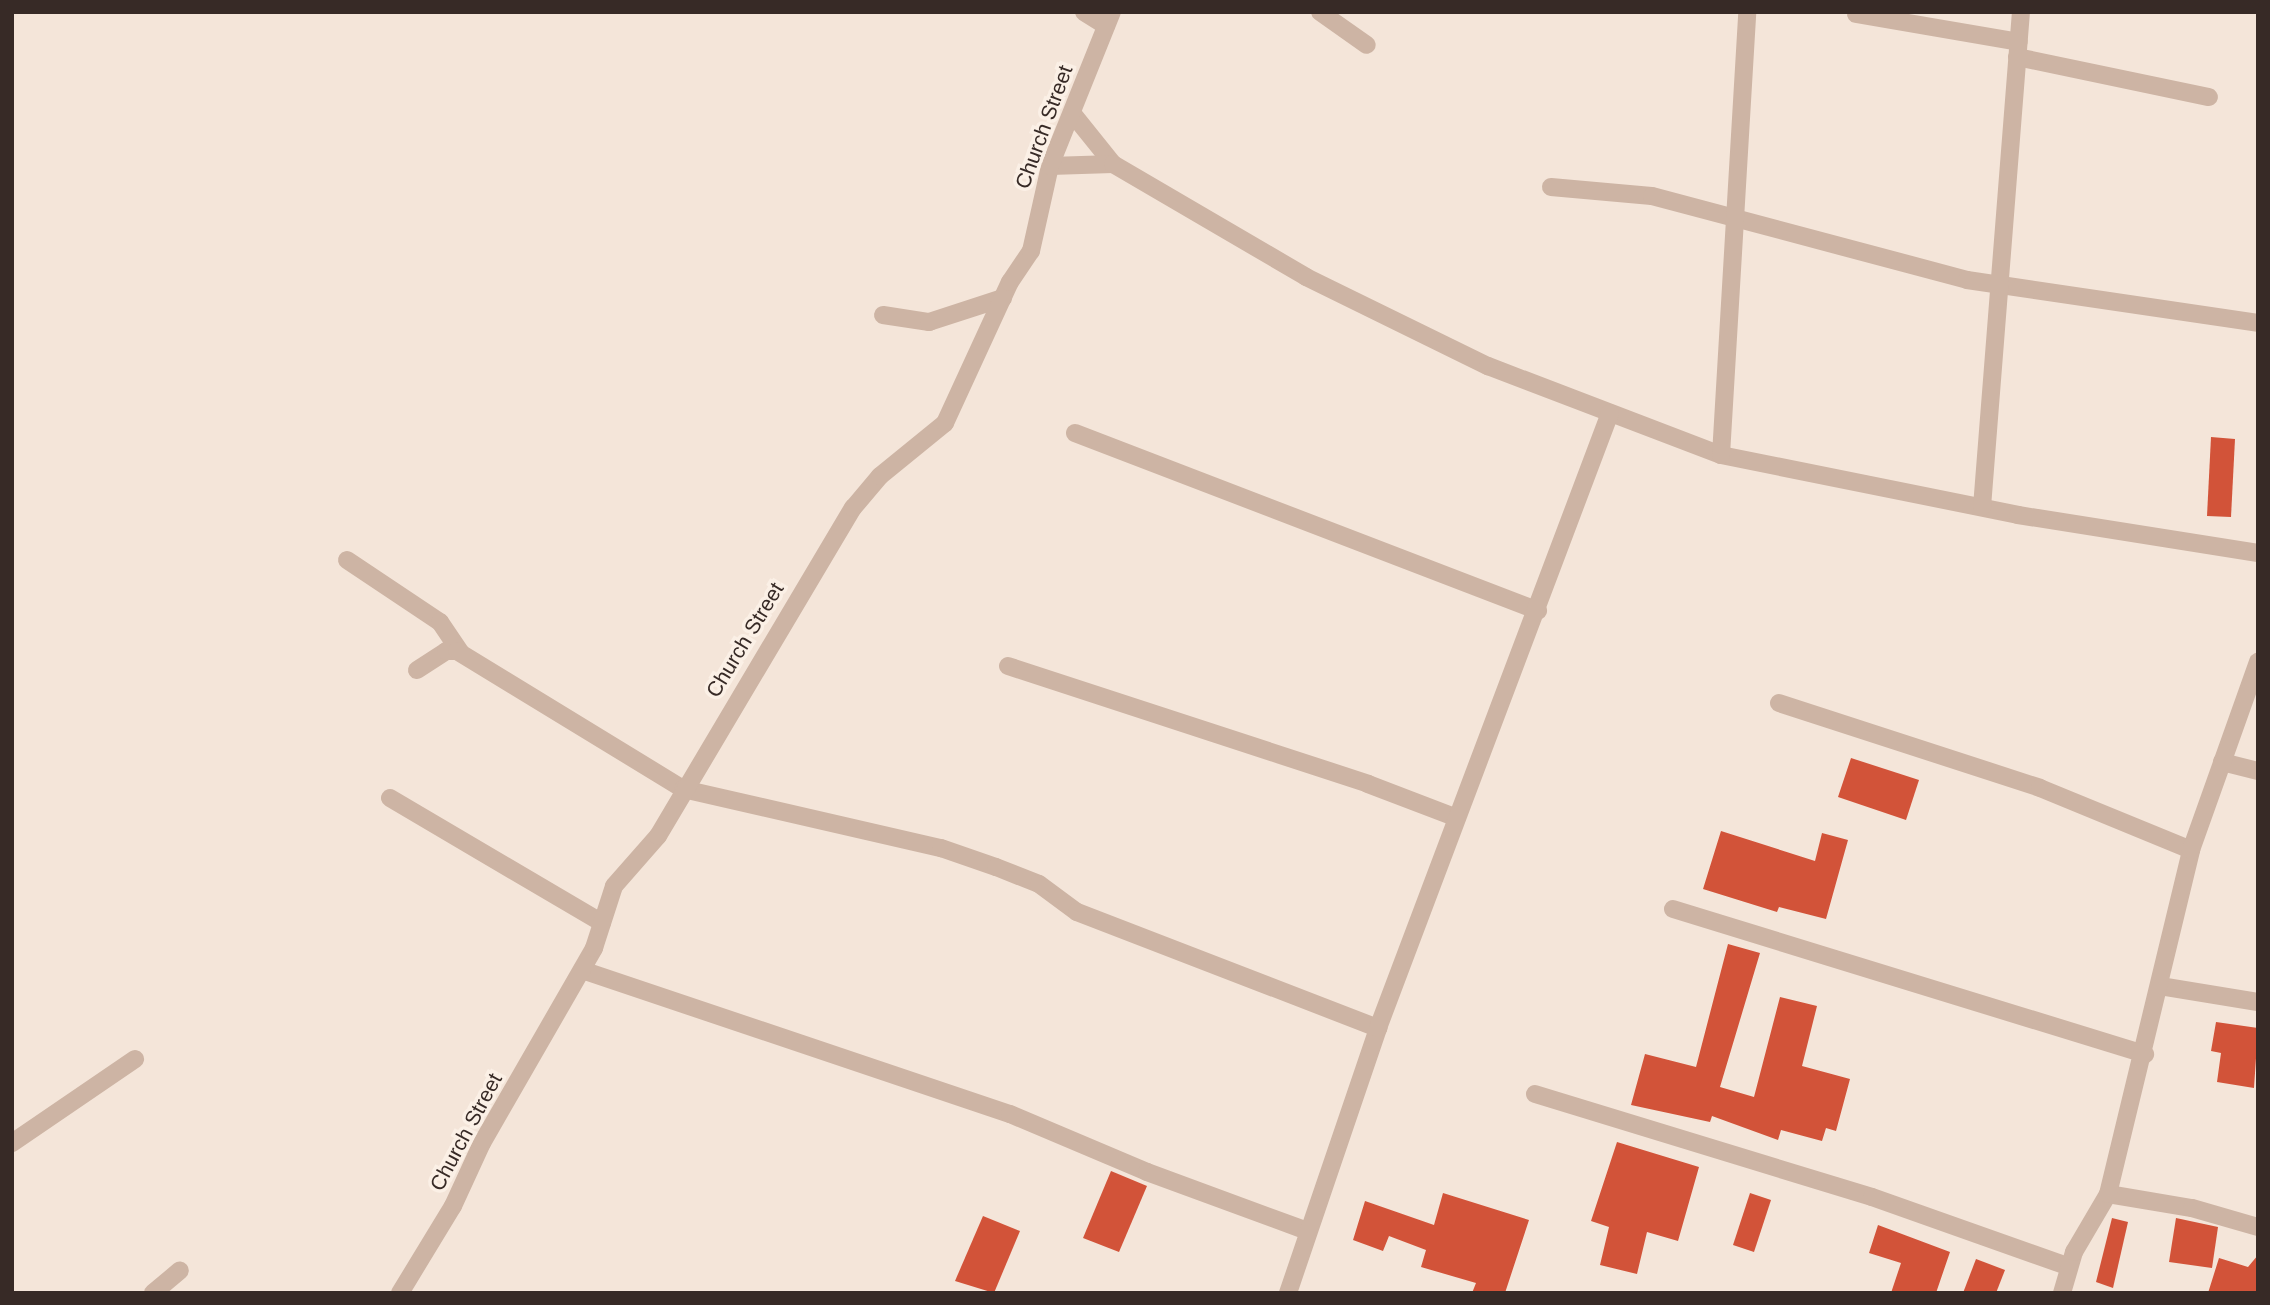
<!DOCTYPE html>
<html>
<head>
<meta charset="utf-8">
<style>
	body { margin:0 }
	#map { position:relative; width:2270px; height:1305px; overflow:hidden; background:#f4e5d9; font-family:Helvetica,sans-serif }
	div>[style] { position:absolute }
	.building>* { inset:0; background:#d25339 }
	.minor>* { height:18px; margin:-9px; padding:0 9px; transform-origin:9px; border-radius:9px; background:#cdb4a4 }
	span { translate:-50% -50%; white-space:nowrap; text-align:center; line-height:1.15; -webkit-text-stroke:7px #fbf0e6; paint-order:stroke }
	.street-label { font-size:21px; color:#372a26 }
	.frame { position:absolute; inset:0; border:14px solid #372a26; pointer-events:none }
</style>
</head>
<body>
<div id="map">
	<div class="building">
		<i style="clip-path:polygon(2211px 437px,2235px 439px,2231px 517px,2207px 516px)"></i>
		<i style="clip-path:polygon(1851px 758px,1919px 780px,1906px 820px,1838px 797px)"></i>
		<i style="clip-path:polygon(1721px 831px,1815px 861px,1822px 833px,1848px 840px,1826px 919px,1779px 907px,1777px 912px,1703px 889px)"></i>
		<i style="clip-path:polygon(1728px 944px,1760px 953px,1720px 1087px,1754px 1097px,1780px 997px,1817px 1006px,1802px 1066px,1850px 1079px,1836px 1131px,1826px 1128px,1822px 1141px,1781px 1130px,1778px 1140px,1712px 1116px,1710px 1122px,1631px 1105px,1645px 1054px,1696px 1067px)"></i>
		<i style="clip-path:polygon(2216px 1022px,2258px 1028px,2254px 1088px,2217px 1082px,2221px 1053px,2211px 1051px)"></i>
		<i style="clip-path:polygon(1617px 1142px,1699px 1167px,1678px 1241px,1647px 1232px,1637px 1274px,1600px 1265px,1609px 1227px,1591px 1221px)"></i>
		<i style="clip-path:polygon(1111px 1171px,1147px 1186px,1119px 1252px,1083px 1238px)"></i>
		<i style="clip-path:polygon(1443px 1193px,1529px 1220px,1505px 1293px,1472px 1293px,1476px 1283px,1421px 1267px,1426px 1250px,1389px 1236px,1383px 1251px,1353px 1240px,1365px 1201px,1434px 1225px)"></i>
		<i style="clip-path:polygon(1750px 1193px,1771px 1200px,1754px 1252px,1733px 1245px)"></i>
		<i style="clip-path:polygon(983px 1216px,1020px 1231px,994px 1293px,955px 1281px)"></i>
		<i style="clip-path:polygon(2112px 1218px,2128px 1222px,2113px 1288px,2096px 1282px)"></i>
		<i style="clip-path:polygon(2176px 1218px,2218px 1227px,2212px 1268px,2169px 1262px)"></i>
		<i style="clip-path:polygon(1878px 1225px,1950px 1252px,1936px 1293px,1891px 1293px,1901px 1263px,1869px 1253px)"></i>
		<i style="clip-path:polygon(2258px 1255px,2258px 1293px,2208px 1293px,2219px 1258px,2248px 1267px)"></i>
		<i style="clip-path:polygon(1976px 1259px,2005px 1270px,1996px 1293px,1963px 1293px)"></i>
	</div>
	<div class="minor">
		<i style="left:1084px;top:12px;width:26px;rotate:32deg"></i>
		<i style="left:1320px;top:12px;width:57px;rotate:35.1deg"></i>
		<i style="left:1856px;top:14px;width:165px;rotate:9.7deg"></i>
		<i style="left:2017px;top:57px;width:196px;rotate:11.8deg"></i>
		<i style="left:1072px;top:113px;width:65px;rotate:51.2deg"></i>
		<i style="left:1050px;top:166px;width:63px;rotate:-1.8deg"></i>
		<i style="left:1113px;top:164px;width:224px;rotate:30.3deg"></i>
		<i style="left:1306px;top:277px;width:203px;rotate:26.1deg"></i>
		<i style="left:1488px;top:366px;width:249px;rotate:20.9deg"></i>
		<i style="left:1721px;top:455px;width:303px;rotate:11.4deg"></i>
		<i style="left:2018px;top:515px;width:243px;rotate:9deg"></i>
		<i style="left:1551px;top:187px;width:101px;rotate:5.1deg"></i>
		<i style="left:1652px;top:196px;width:326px;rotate:14.9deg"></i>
		<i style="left:1967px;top:280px;width:294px;rotate:8.4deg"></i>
		<i style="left:883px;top:315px;width:47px;rotate:8.7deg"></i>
		<i style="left:929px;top:322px;width:78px;rotate:-18deg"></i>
		<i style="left:1075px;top:433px;width:496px;rotate:21deg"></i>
		<i style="left:1721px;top:455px;width:444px;rotate:-86.6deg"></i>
		<i style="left:1982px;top:507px;width:497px;rotate:-85.5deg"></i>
		<i style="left:347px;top:560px;width:112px;rotate:33.7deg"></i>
		<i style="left:440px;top:622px;width:36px;rotate:56deg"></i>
		<i style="left:1008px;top:666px;width:379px;rotate:18.1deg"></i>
		<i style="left:1368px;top:784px;width:95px;rotate:20.9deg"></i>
		<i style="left:417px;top:670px;width:35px;rotate:-33deg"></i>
		<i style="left:446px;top:651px;width:11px"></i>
		<i style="left:457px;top:651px;width:265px;rotate:31.4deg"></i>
		<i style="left:683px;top:789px;width:265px;rotate:12.9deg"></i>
		<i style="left:941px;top:848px;width:58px;rotate:19.1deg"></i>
		<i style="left:996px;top:867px;width:46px;rotate:21.6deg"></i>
		<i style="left:1039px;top:884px;width:47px;rotate:36.4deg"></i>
		<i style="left:1077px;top:912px;width:323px;rotate:21.1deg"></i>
		<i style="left:1779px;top:703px;width:274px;rotate:18deg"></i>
		<i style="left:2040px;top:788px;width:163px;rotate:22.3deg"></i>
		<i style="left:2222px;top:762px;width:37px;rotate:14deg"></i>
		<i style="left:390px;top:798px;width:246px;rotate:30.5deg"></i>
		<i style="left:1673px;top:909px;width:494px;rotate:17.1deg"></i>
		<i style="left:582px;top:970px;width:452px;rotate:18.6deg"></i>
		<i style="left:1010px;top:1114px;width:149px;rotate:22.9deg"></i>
		<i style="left:1147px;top:1172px;width:171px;rotate:20.2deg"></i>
		<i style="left:2160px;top:986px;width:99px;rotate:9.3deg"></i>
		<i style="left:1535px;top:1094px;width:352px;rotate:17deg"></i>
		<i style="left:1872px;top:1197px;width:207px;rotate:19.5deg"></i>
		<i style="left:12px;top:1143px;width:149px;rotate:-34.3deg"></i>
		<i style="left:2108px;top:1194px;width:85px;rotate:9.5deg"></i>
		<i style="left:2192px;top:1208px;width:69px;rotate:16.1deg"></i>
		<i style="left:153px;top:1293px;width:35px;rotate:-40deg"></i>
		<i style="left:400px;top:1293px;width:102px;rotate:-58.7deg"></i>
		<i style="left:453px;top:1206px;width:69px;rotate:-65.3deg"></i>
		<i style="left:482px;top:1143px;width:225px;rotate:-60.1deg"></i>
		<i style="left:594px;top:948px;width:65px;rotate:-72.1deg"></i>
		<i style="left:614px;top:886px;width:67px;rotate:-48.7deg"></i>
		<i style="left:658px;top:836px;width:382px;rotate:-59.3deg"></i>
		<i style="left:853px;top:508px;width:42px;rotate:-49.8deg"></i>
		<i style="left:880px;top:476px;width:84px;rotate:-39.2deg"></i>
		<i style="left:945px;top:423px;width:155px;rotate:-65.3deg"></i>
		<i style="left:1010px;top:282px;width:37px;rotate:-56deg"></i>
		<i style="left:1031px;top:251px;width:87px;rotate:-77.4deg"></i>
		<i style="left:1050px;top:166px;width:166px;rotate:-68.1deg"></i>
		<i style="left:1288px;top:1293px;width:280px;rotate:-71.2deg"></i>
		<i style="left:1378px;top:1028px;width:657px;rotate:-69.33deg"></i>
		<i style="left:2062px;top:1293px;width:43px;rotate:-73.7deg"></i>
		<i style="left:2074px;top:1252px;width:67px;rotate:-59.6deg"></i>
		<i style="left:2108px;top:1194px;width:354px;rotate:-76.4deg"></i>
		<i style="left:2191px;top:850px;width:200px;rotate:-70.4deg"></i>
	</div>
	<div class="street-label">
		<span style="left:1044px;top:127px;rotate:-70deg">Church Street</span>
		<span style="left:745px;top:640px;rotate:-59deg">Church Street</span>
		<span style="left:466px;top:1132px;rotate:-62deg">Church Street</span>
	</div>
	<div class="frame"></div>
</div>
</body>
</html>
